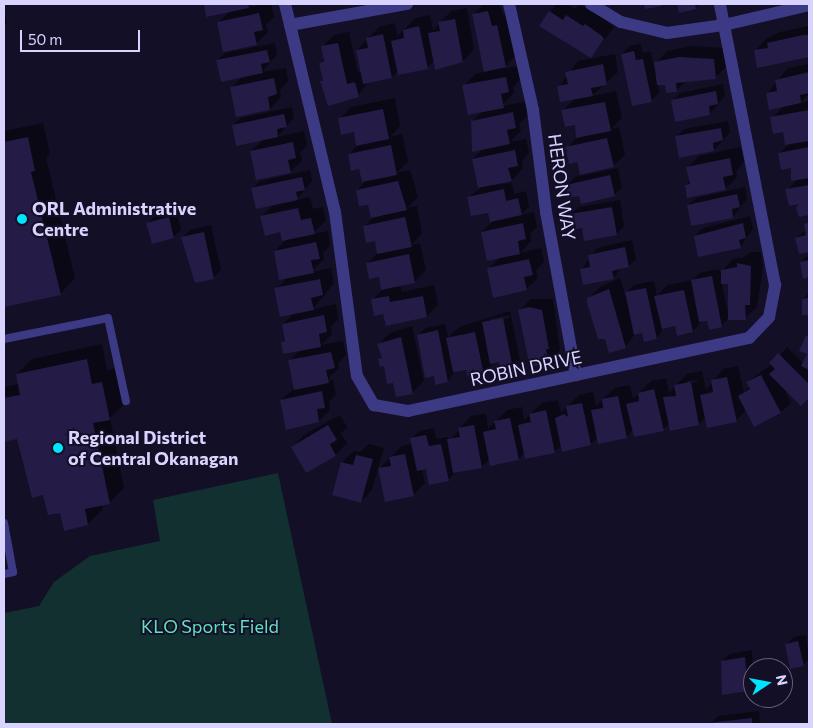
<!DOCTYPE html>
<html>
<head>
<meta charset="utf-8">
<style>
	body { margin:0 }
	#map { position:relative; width:813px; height:728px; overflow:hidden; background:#130f26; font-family:Commissioner,sans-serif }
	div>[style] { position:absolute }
	.green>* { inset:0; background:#12302f }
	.shadow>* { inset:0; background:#0007 }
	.building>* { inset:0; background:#241b47 }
	.lane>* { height:8px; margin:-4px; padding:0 4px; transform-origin:4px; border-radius:4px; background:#3d3a85 }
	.street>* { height:12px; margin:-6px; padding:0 6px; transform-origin:6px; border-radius:6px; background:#3d3a85 }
	.dots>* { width:14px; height:14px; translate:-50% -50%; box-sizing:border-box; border:2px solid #130f26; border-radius:50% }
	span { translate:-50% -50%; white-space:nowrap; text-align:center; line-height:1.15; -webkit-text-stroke:4px #130f26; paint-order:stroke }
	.street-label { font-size:18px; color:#d9d4ff }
	.poi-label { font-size:18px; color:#d9d4ff; font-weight:700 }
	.left { translate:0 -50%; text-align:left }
	.park-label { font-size:18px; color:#5fe0c0 }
	.frame { position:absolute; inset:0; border:5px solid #d9d4ff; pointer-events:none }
	.north { position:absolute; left:743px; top:658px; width:50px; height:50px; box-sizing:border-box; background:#130f26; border:1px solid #625e7d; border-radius:50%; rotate:78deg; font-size:14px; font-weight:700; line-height:20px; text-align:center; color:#d9d4ff }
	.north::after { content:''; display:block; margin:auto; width:18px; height:22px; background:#00e5ff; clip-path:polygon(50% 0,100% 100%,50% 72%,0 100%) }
	.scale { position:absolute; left:20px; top:30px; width:120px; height:22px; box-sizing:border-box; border:2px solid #d9d4ff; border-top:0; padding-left:6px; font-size:15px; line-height:18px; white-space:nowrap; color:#d9d4ff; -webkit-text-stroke:4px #130f26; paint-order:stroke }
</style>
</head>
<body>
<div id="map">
	<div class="green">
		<i style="clip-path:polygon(278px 473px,332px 724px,4px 724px,4px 613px,39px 606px,54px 582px,90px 556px,160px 541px,153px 500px)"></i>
	</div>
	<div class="shadow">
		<i style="clip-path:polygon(205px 4px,252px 4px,248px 7px,271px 4px,274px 17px,266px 25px,268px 32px,256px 44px,219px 22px,230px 11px,207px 15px)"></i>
		<i style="clip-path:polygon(484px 4px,500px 4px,503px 15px,508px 14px,517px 54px,503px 69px,517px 66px,520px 80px,513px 87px,514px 93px,501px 106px,525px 102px,527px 116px,519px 124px,521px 131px,510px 142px,526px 139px,529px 153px,522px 161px,523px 168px,512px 180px,483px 186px,512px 183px,514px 194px,526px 191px,529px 207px,520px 215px,534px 212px,537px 227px,530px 234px,531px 241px,520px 253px,541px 248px,544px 262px,536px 270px,538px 278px,526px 289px,488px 269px,500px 257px,482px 232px,495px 219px,468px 197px,480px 189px,473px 159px,484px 148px,473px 150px,472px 122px,484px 109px,464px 86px,475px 74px,485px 72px,473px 15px)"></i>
		<i style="clip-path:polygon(557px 4px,567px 4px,575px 9px,579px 5px,597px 13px,614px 27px,591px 57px,550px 11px)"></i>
		<i style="clip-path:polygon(678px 4px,700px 4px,695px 8px,680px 11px)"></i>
		<i style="clip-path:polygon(467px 8px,474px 49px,463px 61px,436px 69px,435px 60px,427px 67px,399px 70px,392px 77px,369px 81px,358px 96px,327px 103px,320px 63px,325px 58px,322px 47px,334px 35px,349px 32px,358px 73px,362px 72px,357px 50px,379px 27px,395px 23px,397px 36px,416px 18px,430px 15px,433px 30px,451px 11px)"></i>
		<i style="clip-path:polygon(4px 9px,7px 23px,4px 26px)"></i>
		<i style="clip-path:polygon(809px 26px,809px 56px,758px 66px,755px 51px,766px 39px,780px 32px)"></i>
		<i style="clip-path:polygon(275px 43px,277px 54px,262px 72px,286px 68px,288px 81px,280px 90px,281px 97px,270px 109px,231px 88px,243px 76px,218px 60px,225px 53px)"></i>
		<i style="clip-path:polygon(641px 44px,643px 53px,651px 52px,654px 69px,656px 63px,667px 51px,692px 46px,725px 48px,727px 66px,715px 78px,686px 81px,676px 91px,666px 83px,658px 84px,659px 93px,652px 100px,633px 104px,622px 54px,630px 46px)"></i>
		<i style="clip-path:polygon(615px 54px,618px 72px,592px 96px,616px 91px,622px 118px,611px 129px,619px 127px,625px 155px,613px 166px,578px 160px,567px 148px,577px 137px,576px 123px,563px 111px,575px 98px,559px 86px,578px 61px)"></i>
		<i style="clip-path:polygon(809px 64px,809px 94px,800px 103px,809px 101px,809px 213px,799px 214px,800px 202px,787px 190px,799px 178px,792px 179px,791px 167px,779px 154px,790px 143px,772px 118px,784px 106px,767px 94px,788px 68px)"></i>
		<i style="clip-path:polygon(723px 84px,725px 95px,710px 114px,676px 120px,673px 101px,680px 93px)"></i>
		<i style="clip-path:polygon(395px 98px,400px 126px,390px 137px,402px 134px,408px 162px,396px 173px,410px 170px,418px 197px,407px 208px,417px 206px,422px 234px,411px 245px,420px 243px,426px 270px,414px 282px,400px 285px,402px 292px,434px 285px,438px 305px,427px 316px,384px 313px,372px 300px,382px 290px,380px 276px,368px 263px,378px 252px,376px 239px,364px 227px,375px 215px,357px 190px,370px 177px,349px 154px,357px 146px,355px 131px,339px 119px,351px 107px)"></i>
		<i style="clip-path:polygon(292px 107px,294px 118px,277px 137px,304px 131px,307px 146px,300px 153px,302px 160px,290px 172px,251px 151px,264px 139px,233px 125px,241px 118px)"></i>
		<i style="clip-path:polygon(728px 121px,730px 132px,714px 150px,676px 137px,684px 129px)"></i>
		<i style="clip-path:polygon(43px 123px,50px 154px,46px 158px,75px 278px,60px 294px,4px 306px,4px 131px)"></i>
		<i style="clip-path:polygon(741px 147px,744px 162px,736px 171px,737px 177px,725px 189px,686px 185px,690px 181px,688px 167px,699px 156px)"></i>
		<i style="clip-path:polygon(618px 168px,622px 188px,614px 195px,567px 185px,575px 177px)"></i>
		<i style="clip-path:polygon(310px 170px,312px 181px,296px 200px,310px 197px,313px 209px,323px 207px,326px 221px,312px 234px,328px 231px,330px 246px,323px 253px,324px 259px,311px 272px,331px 268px,334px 283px,313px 309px,336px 304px,338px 319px,331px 327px,332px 334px,321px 345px,343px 341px,346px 355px,338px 363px,339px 368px,325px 382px,333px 380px,336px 395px,329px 402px,330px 410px,319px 421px,281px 400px,295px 388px,289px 361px,300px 350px,282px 342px,286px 339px,283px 324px,294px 313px,276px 289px,288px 277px,275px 251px,288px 238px,262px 216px,274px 204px,253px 189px,260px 181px)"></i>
		<i style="clip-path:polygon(745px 187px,747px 199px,733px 217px,692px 225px,688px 205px,696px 198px)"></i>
		<i style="clip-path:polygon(620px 200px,624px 226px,617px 234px,583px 227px,571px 214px,579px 207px)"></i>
		<i style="clip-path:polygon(176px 210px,181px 230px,173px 237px,148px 223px,155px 216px)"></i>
		<i style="clip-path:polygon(750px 216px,753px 229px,740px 247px,695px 236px,703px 228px)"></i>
		<i style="clip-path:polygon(809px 220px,809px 251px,799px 253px,796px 238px,806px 230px,805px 224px)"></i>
		<i style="clip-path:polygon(211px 225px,221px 270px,213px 278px,183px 237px,190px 230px)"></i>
		<i style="clip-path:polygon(632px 240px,636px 259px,629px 266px,621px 268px,614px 278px,582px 269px,597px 248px)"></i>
		<i style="clip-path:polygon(evenodd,750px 252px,761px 252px,763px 267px,757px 307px,745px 318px,728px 319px,721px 326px,703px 320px,693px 331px,676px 325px,663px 328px,657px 338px,643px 332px,636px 333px,625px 347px,606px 338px,601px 339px,588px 299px,600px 287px,620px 278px,625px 294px,634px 285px,654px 281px,657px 296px,667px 285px,693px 280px,699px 273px,719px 269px,722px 277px,722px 271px,733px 259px,745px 257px,750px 252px,729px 282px,729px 314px,728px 314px,722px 283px,729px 282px)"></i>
		<i style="clip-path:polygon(809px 254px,809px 276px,804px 277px,801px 262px)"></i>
		<i style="clip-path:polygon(809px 293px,809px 314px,803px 314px,803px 299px)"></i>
		<i style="clip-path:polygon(531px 299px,553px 299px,560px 350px,548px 362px,520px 310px)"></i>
		<i style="clip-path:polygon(evenodd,510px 311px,520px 360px,513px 367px,502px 370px,500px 361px,495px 362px,483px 373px,467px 368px,455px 371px,448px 381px,434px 374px,418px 335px,426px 328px,445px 324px,448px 338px,459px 327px,510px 311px,509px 315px,510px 318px,490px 322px,490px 319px,509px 315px)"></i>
		<i style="clip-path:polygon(412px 326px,424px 381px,412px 393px,394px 382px,380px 360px,383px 356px,379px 344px,390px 333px)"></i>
		<i style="clip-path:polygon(evenodd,809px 334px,809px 396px,801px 405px,784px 388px,791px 403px,779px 414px,754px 426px,746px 410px,736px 421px,706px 417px,699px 424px,671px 430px,670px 423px,663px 429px,633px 430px,626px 437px,598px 437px,591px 444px,562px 445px,555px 451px,526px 457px,525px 452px,519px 459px,491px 465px,490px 459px,481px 467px,456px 472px,448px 480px,427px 468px,422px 469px,425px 483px,413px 495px,379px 469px,402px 446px,412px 444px,411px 439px,419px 431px,434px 428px,436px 439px,448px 437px,449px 441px,471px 416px,486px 414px,488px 429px,507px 410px,522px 407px,524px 420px,542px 403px,558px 400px,561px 413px,579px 395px,593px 392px,596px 406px,615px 388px,630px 385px,633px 399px,651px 381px,666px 378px,669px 393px,687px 374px,702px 371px,706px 390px,723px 369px,738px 366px,744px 392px,750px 386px,747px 382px,772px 364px,787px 347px,804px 364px,808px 354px,809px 334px,697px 380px,697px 382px,687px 384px,687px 381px,697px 380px)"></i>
		<i style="clip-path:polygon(102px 344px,107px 370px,117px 368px,125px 403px,110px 418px,124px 488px,109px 503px,102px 504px,103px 509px,88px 524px,61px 511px,44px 494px,18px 437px,4px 440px,4px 387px,19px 384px,17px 374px,32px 359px)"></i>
		<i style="clip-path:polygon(340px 415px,347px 427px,341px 433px,347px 443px,335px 455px,292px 447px,304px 435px)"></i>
		<i style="clip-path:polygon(369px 444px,384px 448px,372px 490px,361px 502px,334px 495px,342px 462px,354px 451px,360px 452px)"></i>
		<i style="clip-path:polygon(806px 635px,809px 659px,803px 665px,786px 645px,794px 637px)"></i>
		<i style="clip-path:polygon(752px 650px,753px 685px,748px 690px,722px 661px,730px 654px)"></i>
		<i style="clip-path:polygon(759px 711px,760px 724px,710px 724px,718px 716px)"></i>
	</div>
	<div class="building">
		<i style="clip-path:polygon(204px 4px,248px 4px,249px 8px,206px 17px)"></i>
		<i style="clip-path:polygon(644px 4px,661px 4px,662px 6px,645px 9px)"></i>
		<i style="clip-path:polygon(677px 4px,695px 4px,696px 9px,679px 13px)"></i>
		<i style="clip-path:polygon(488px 11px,492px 26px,497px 25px,506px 67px,484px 72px,472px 14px)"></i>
		<i style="clip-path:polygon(549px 11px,563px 20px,566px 15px,583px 26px,585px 24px,602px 36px,604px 39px,591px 58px,539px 26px)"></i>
		<i style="clip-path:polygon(259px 13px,263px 30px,254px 32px,257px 45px,223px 52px,217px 22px)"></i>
		<i style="clip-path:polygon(455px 19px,463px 62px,435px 70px,428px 33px,440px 31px,438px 22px)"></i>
		<i style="clip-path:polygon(419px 26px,428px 69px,398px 75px,391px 41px,404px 38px,403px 30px)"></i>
		<i style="clip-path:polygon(383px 34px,392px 78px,363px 84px,356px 50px,368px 48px,366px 38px)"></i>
		<i style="clip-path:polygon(803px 35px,808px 35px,809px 57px,757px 68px,754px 50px,768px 48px,767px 43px)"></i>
		<i style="clip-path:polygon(338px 43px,347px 84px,355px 82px,359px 97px,328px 106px,320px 81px,323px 81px,319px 63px,324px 61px,321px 46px)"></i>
		<i style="clip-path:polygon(267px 50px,270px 62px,261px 64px,263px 73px,221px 82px,216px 60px)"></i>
		<i style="clip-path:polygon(634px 51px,636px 60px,643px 59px,652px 102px,632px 106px,621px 54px)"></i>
		<i style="clip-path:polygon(679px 57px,714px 59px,716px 79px,676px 83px,677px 92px,666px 93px,665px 85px,657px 85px,654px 62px)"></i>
		<i style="clip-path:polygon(603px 64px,607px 85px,591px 88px,593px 96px,560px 102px,557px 86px,568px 84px,565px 72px)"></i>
		<i style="clip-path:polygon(809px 72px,809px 93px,800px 95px,801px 103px,769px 110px,766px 93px,777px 91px,775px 80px)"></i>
		<i style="clip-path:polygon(506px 77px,509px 92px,501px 94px,504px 108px,468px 115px,462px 85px)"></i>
		<i style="clip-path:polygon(274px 78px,277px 94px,268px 97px,270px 110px,236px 117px,230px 87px)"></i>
		<i style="clip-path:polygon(716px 91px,718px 104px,709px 106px,710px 115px,675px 122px,671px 100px)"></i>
		<i style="clip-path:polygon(605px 102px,611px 131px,576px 138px,575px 125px,565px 127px,561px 110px)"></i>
		<i style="clip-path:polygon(383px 109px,389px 139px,356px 146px,354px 132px,341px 135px,338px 118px)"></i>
		<i style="clip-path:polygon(809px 110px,809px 141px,785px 145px,783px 132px,773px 134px,770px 117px)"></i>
		<i style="clip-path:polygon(513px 112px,516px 128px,507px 130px,510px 144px,472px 152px,471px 121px)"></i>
		<i style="clip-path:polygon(284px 114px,287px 127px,277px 129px,278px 137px,236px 146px,232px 125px)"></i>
		<i style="clip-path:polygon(721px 128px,723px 140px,713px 143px,714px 151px,679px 158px,675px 136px)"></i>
		<i style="clip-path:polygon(28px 137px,35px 171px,31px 172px,61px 295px,4px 307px,4px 142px)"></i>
		<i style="clip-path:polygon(607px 138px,614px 167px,580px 175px,577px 162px,569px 164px,565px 147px)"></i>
		<i style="clip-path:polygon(293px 142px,296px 158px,288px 160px,291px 173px,256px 180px,250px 151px)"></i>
		<i style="clip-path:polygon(391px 145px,397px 175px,362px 182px,359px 169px,351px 171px,348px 154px)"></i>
		<i style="clip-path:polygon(809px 147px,809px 178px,791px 181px,791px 168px,781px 170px,778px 153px)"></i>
		<i style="clip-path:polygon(515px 150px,518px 166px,508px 168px,512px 181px,478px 188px,472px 159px)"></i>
		<i style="clip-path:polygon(730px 158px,733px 175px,723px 177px,726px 190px,687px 198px,685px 185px,690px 184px,686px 167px)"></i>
		<i style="clip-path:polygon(610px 175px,615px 196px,581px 204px,579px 196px,569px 198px,566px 185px)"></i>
		<i style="clip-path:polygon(302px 177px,305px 190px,296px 192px,298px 200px,256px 209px,251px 188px)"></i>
		<i style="clip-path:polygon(398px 181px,407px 210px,371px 218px,368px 205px,359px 206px,356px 190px)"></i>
		<i style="clip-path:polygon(809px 185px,809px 215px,799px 217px,796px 208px,799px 204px,789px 206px,785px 189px)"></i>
		<i style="clip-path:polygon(504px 189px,506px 201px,518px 198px,522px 215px,490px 222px,488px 213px,471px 216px,467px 197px)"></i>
		<i style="clip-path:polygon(737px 194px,740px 207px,732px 209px,733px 218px,691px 226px,687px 205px)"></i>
		<i style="clip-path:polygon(612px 207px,617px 235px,584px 241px,582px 228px,572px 230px,570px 214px)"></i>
		<i style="clip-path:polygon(298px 208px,301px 220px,311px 218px,315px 234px,282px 241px,280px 232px,265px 236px,260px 216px)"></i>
		<i style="clip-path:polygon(169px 217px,174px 238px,152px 244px,146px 223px)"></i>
		<i style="clip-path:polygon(405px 217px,412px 247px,377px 254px,375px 241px,366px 243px,363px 226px)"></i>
		<i style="clip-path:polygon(809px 222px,809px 252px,799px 254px,795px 238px,806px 235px,804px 224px)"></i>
		<i style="clip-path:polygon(523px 223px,526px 239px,518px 241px,520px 254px,487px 261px,481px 232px)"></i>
		<i style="clip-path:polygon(743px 223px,746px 238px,739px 240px,741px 248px,698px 257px,694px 236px)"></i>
		<i style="clip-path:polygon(204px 232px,214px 279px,195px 283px,181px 237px)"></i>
		<i style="clip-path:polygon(316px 242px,320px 259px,311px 260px,314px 273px,279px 280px,274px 251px)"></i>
		<i style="clip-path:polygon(625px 247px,629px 267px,612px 271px,614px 279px,583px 285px,580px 269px,590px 267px,588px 255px)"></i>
		<i style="clip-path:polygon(409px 254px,415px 283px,381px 290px,379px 277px,369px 279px,366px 263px)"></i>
		<i style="clip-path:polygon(529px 259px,533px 275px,524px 277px,527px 290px,493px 298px,487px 268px)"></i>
		<i style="clip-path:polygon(809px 260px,809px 277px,803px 279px,800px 262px)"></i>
		<i style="clip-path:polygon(737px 263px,751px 266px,750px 305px,745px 305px,746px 320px,728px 320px,728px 284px,721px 284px,721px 270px,737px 267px)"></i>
		<i style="clip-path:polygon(712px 276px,722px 327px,709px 330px,707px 321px,699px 322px,691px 280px)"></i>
		<i style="clip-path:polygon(320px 279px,323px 295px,311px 298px,314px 310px,280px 317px,274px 288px)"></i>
		<i style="clip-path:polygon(646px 288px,657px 339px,644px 342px,642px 333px,634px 335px,625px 292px)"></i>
		<i style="clip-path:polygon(609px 289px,626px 348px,609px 353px,605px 339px,598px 339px,587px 303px,587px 298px)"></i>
		<i style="clip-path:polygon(684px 290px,693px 332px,677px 336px,675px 326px,662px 329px,654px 296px)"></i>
		<i style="clip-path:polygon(389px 296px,390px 302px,423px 296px,427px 317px,386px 326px,383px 314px,374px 316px,371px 299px)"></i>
		<i style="clip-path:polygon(809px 298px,809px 315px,802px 315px,802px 299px)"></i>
		<i style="clip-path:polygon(529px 307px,542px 310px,549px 349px,546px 349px,549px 363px,530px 367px,518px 310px)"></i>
		<i style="clip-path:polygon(324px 315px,327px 332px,319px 334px,321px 347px,283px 354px,281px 342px,285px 341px,282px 324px)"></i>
		<i style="clip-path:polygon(503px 318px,513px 369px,501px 371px,499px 362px,490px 364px,482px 322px)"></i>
		<i style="clip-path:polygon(438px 330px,448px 382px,435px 385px,434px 376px,425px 378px,417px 335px)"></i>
		<i style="clip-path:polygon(475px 332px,484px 375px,468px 378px,466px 370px,453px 372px,446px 338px)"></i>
		<i style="clip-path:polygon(806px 335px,809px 337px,809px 370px,801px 366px,807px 354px,799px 351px)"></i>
		<i style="clip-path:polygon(401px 337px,413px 394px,396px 397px,393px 383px,387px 384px,384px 366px,380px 367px,378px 359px,382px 358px,377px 344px)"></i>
		<i style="clip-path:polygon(331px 352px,335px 368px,326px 370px,329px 383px,294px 390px,288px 360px)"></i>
		<i style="clip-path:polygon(778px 353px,809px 384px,809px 398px,801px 406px,769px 374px,775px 369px,769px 363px)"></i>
		<i style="clip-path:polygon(87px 359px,92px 384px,102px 382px,110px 420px,93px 423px,110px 504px,85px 509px,88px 525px,64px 531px,60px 513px,48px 515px,43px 495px,32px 498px,17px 439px,4px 442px,4px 398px,20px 395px,16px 374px)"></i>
		<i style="clip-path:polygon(761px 375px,781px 413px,754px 427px,738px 396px,750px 389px,746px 382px)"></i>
		<i style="clip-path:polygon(727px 377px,737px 422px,707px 428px,700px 395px,713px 392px,711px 380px)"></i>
		<i style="clip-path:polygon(691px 382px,699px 425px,670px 431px,663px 397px,676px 396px,674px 385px)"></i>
		<i style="clip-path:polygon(654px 389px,664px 431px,634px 437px,626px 404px,639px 401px,638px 393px)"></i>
		<i style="clip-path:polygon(322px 391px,325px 408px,317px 409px,319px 422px,286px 430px,280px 400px)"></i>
		<i style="clip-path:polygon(618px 396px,627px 438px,598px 444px,591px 410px,603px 408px,602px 399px)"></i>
		<i style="clip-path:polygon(582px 403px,591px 445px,562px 452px,555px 418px,564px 414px,568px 417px,566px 406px)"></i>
		<i style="clip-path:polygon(546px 410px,555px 453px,525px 459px,518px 425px,531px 422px,529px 414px)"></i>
		<i style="clip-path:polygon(510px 418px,519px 460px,490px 466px,483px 432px,496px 429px,494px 421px)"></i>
		<i style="clip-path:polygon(328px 425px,337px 440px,330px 444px,336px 456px,306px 473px,291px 447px)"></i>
		<i style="clip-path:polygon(474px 425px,482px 468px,453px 473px,447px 439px,460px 437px,458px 428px)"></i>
		<i style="clip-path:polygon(426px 435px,429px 446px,441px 444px,449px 481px,429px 485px,426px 469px,417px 471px,410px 438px)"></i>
		<i style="clip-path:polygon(405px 454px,414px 496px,385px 502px,378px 468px,391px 466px,389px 457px)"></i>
		<i style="clip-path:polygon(356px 455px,373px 459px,361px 503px,332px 495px,341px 462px,353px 465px)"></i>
		<i style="clip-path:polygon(798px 641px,804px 666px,790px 669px,785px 644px)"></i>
		<i style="clip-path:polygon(745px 657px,748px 691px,722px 695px,721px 661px)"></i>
		<i style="clip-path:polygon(752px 718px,752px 724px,708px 724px,708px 723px)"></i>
	</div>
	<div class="lane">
		<i style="left:4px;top:339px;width:106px;rotate:-11.4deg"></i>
		<i style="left:108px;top:318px;width:85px;rotate:77.8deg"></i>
		<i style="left:4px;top:523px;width:50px;rotate:79.6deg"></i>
		<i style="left:13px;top:572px;width:9px;rotate:167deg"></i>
	</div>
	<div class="street">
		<i style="left:285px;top:4px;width:214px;rotate:76.5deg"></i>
		<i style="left:335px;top:212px;width:165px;rotate:82.4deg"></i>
		<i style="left:357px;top:376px;width:34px;rotate:60deg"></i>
		<i style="left:374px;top:405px;width:35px;rotate:10deg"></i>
		<i style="left:408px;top:411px;width:349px;rotate:-12.1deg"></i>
		<i style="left:749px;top:338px;width:29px;rotate:-46deg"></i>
		<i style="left:769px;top:317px;width:33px;rotate:-79deg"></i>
		<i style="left:775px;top:285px;width:286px;rotate:-101.1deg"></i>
		<i style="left:509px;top:4px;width:109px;rotate:77.2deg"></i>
		<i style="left:533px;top:110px;width:103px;rotate:82.7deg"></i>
		<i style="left:546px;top:212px;width:166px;rotate:79.6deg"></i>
		<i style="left:591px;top:4px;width:35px;rotate:31deg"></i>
		<i style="left:621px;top:22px;width:47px;rotate:13.4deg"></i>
		<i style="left:667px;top:33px;width:58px;rotate:-8deg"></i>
		<i style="left:724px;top:25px;width:87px;rotate:-13.2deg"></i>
		<i style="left:290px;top:25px;width:119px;rotate:-10.2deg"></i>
	</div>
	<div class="dots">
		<i style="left:22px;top:219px;background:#00e5ff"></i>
		<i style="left:58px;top:448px;background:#00e5ff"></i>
	</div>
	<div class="street-label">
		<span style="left:562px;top:187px;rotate:82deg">HERON WAY</span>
		<span style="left:526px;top:368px;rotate:-12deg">ROBIN DRIVE</span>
	</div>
	<div class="poi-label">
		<span class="left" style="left:32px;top:219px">ORL Administrative<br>Centre</span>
		<span class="left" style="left:68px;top:448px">Regional District<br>of Central Okanagan</span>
	</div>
	<div class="park-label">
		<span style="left:210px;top:626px">KLO Sports Field</span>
	</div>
	<div class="frame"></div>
	<div class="north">N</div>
	<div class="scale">50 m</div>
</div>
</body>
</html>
